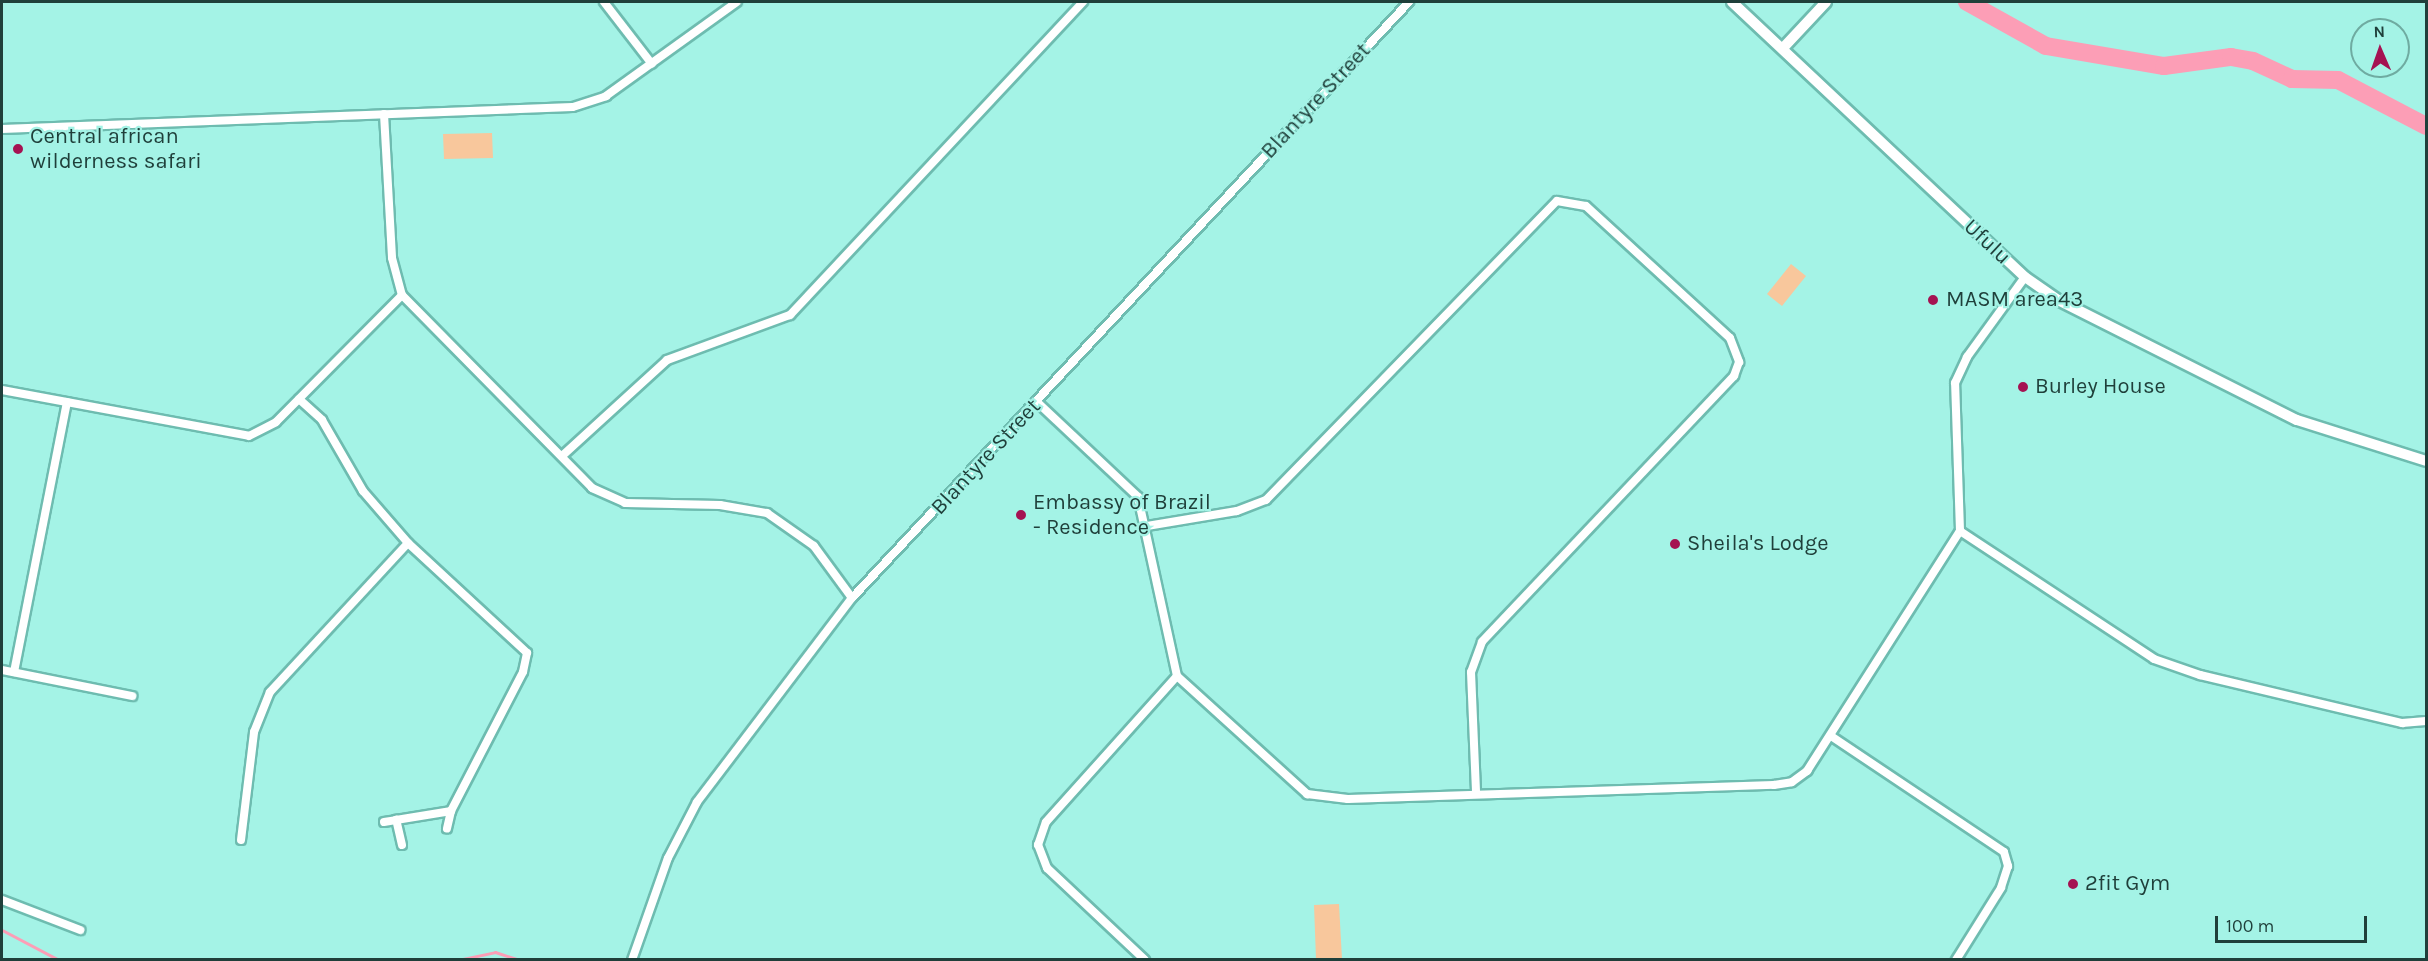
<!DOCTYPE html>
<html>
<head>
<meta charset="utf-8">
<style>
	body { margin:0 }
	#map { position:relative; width:2428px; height:961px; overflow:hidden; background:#a4f3e6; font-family:Karla,sans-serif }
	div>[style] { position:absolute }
	.green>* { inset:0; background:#f8c79c }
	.stream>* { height:3px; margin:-1.5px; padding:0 1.5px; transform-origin:1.5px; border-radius:1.5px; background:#fc9eb6 }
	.river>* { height:18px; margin:-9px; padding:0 9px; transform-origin:9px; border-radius:9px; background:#fc9eb6 }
	.roads { filter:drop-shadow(2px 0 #6ebcb0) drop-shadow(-2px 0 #6ebcb0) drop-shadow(0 2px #6ebcb0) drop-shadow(0 -2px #6ebcb0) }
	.street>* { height:8px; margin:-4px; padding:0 4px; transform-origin:4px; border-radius:4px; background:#fff }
	.secondary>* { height:10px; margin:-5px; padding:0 5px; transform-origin:5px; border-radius:5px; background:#fff }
	.dots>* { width:16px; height:16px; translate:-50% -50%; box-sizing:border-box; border:3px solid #a4f3e6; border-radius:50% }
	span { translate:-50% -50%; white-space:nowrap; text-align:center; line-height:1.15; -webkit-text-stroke:4.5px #a4f3e6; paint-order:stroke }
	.street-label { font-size:22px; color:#1f3f3a }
	.poi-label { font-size:22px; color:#1f3f3a }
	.left { translate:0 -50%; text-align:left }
	.frame { position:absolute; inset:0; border:3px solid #1f3f3a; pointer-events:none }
	.north { position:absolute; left:2350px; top:18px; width:60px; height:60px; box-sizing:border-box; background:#a4f3e6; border:2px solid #6faba1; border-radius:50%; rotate:358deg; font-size:16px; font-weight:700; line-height:24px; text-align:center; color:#1f3f3a }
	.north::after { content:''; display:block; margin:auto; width:21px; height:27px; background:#a51252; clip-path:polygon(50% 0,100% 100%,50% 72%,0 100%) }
	.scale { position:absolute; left:2215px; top:916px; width:152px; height:27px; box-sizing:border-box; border:3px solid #1f3f3a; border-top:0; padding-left:8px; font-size:18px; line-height:21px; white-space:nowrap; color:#1f3f3a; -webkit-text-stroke:4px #a4f3e6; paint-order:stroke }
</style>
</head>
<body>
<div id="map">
	<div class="green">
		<i style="clip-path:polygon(492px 133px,493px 158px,444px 159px,443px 134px)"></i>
		<i style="clip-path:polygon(1791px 264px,1806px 276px,1782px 306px,1767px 294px)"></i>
		<i style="clip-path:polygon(1339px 904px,1342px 959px,1316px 959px,1314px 905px)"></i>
	</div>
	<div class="stream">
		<i style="left:2px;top:930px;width:64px;rotate:27.8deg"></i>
		<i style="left:458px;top:960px;width:38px;rotate:-12deg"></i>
		<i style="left:495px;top:952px;width:25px;rotate:18deg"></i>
	</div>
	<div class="river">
		<i style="left:1967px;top:2px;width:90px;rotate:29.1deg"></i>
		<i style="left:2046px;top:46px;width:120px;rotate:9.6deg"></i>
		<i style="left:2164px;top:66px;width:68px;rotate:-7.7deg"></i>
		<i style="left:2231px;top:57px;width:22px;rotate:10deg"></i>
		<i style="left:2253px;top:61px;width:43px;rotate:24.8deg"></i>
		<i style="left:2292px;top:79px;width:46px;rotate:1.2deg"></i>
		<i style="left:2338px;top:80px;width:99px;rotate:27.6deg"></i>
	</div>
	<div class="roads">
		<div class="street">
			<i style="left:604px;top:2px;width:78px;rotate:52.3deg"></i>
			<i style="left:384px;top:114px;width:144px;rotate:86.8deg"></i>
			<i style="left:392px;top:258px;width:38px;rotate:75deg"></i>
			<i style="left:402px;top:295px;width:271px;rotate:45.4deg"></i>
			<i style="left:592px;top:488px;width:36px;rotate:24deg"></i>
			<i style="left:625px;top:503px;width:95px;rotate:1.2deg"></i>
			<i style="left:720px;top:505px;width:48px;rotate:9.7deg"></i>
			<i style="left:767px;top:513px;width:57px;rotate:35.1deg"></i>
			<i style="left:814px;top:546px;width:64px;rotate:53.8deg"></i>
			<i style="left:2px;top:129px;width:571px;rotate:-2.21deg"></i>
			<i style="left:573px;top:107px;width:35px;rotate:-18deg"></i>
			<i style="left:606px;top:96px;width:161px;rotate:-35.7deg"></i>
			<i style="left:2px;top:390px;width:251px;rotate:10.5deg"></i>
			<i style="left:249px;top:436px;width:30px;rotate:-27deg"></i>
			<i style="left:276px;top:422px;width:179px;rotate:-45.2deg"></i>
			<i style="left:299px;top:399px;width:31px;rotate:42deg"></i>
			<i style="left:322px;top:420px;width:82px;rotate:60deg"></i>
			<i style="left:363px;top:491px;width:69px;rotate:49.1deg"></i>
			<i style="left:408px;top:543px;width:162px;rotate:42.7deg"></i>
			<i style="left:527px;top:653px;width:19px;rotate:102deg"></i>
			<i style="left:523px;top:672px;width:157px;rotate:117.4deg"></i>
			<i style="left:451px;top:811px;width:18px;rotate:103deg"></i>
			<i style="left:1037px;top:402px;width:139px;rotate:43.2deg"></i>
			<i style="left:1138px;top:497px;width:183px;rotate:77.7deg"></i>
			<i style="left:1177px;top:676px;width:176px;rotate:42.2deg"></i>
			<i style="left:1307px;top:794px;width:41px;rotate:7deg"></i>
			<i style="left:1348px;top:799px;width:426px;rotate:-1.9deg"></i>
			<i style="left:1774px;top:785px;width:18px;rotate:-9deg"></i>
			<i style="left:1792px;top:782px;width:19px;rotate:-36deg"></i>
			<i style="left:1807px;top:771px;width:285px;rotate:-57.5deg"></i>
			<i style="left:1960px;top:531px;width:148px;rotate:-91.9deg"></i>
			<i style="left:1955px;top:383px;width:29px;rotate:-65deg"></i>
			<i style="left:1967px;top:357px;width:99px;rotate:-54.1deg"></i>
			<i style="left:562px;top:456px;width:142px;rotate:-42.4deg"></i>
			<i style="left:667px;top:360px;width:131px;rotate:-20.1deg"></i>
			<i style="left:790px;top:315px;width:429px;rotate:-46.9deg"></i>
			<i style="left:1147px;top:526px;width:91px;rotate:-9.5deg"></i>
			<i style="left:1237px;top:511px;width:31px;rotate:-21deg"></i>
			<i style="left:1266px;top:500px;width:417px;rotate:-45.8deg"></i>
			<i style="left:1557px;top:201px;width:29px;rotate:10deg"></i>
			<i style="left:1586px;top:206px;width:195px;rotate:42.5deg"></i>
			<i style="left:1730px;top:338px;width:26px;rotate:69deg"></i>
			<i style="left:1739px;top:362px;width:15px;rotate:110deg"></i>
			<i style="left:1734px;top:376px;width:366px;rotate:133.5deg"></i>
			<i style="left:1482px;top:642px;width:32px;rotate:110deg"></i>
			<i style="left:1471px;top:672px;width:120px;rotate:87.6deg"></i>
			<i style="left:1960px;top:531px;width:232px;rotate:33.4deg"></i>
			<i style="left:2154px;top:659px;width:49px;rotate:19.2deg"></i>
			<i style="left:2200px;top:675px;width:208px;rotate:13.4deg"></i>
			<i style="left:2402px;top:723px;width:24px;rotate:-5deg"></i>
			<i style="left:2px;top:670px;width:133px;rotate:11.3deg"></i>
			<i style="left:14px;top:672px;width:275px;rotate:-78.9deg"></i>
			<i style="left:1831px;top:736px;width:208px;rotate:33.8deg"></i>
			<i style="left:2004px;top:852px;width:15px;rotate:74deg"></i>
			<i style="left:2008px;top:866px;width:23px;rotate:108deg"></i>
			<i style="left:2001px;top:888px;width:85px;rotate:122deg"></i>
			<i style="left:384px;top:822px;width:12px;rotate:-9deg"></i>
			<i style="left:241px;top:840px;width:109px;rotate:-83.1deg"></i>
			<i style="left:254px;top:732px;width:43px;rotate:-68.2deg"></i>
			<i style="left:270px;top:692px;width:203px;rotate:-47.2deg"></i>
			<i style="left:402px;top:845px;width:26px;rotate:-103deg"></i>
			<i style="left:396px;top:820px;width:56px;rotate:-9.3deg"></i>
			<i style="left:2px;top:900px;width:84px;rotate:21deg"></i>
			<i style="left:632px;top:960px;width:108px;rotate:-70.6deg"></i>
			<i style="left:668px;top:858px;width:63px;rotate:-62.6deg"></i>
			<i style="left:697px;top:802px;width:256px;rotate:-52.8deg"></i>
			<i style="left:852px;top:598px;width:816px;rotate:-46.94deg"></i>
			<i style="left:1145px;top:960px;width:134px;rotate:-136.8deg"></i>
			<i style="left:1047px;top:868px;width:25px;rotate:-111deg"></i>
			<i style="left:1038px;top:845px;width:24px;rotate:-71deg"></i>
			<i style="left:1046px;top:822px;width:196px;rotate:-48.1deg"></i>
		</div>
		<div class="secondary">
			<i style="left:1732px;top:2px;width:402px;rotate:43.2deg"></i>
			<i style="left:2025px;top:277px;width:40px;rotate:34.9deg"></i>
			<i style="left:2058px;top:300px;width:267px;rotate:26.7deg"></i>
			<i style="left:2297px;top:420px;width:135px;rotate:17.6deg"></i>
			<i style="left:1783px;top:48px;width:63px;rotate:-46.9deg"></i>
		</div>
	</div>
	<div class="dots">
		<i style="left:18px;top:149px;background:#a51252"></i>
		<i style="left:1933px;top:300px;background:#a51252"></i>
		<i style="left:2023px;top:387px;background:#a51252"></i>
		<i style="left:1021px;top:515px;background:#a51252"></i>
		<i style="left:1675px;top:544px;background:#a51252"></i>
		<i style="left:2073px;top:884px;background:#a51252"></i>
	</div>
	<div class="street-label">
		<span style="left:1316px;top:101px;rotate:-47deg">Blantyre Street</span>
		<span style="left:1987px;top:242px;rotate:43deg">Ufulu</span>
		<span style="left:986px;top:457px;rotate:-47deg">Blantyre Street</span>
	</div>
	<div class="poi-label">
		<span class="left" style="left:30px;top:149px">Central african<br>wilderness safari</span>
		<span class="left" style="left:1946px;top:300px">MASM area43</span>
		<span class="left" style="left:2035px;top:387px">Burley House</span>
		<span class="left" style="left:1033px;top:515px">Embassy of Brazil<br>- Residence</span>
		<span class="left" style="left:1687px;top:544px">Sheila's Lodge</span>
		<span class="left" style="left:2085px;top:884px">2fit Gym</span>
	</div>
	<div class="frame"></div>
	<div class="north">N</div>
	<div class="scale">100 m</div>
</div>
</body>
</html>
